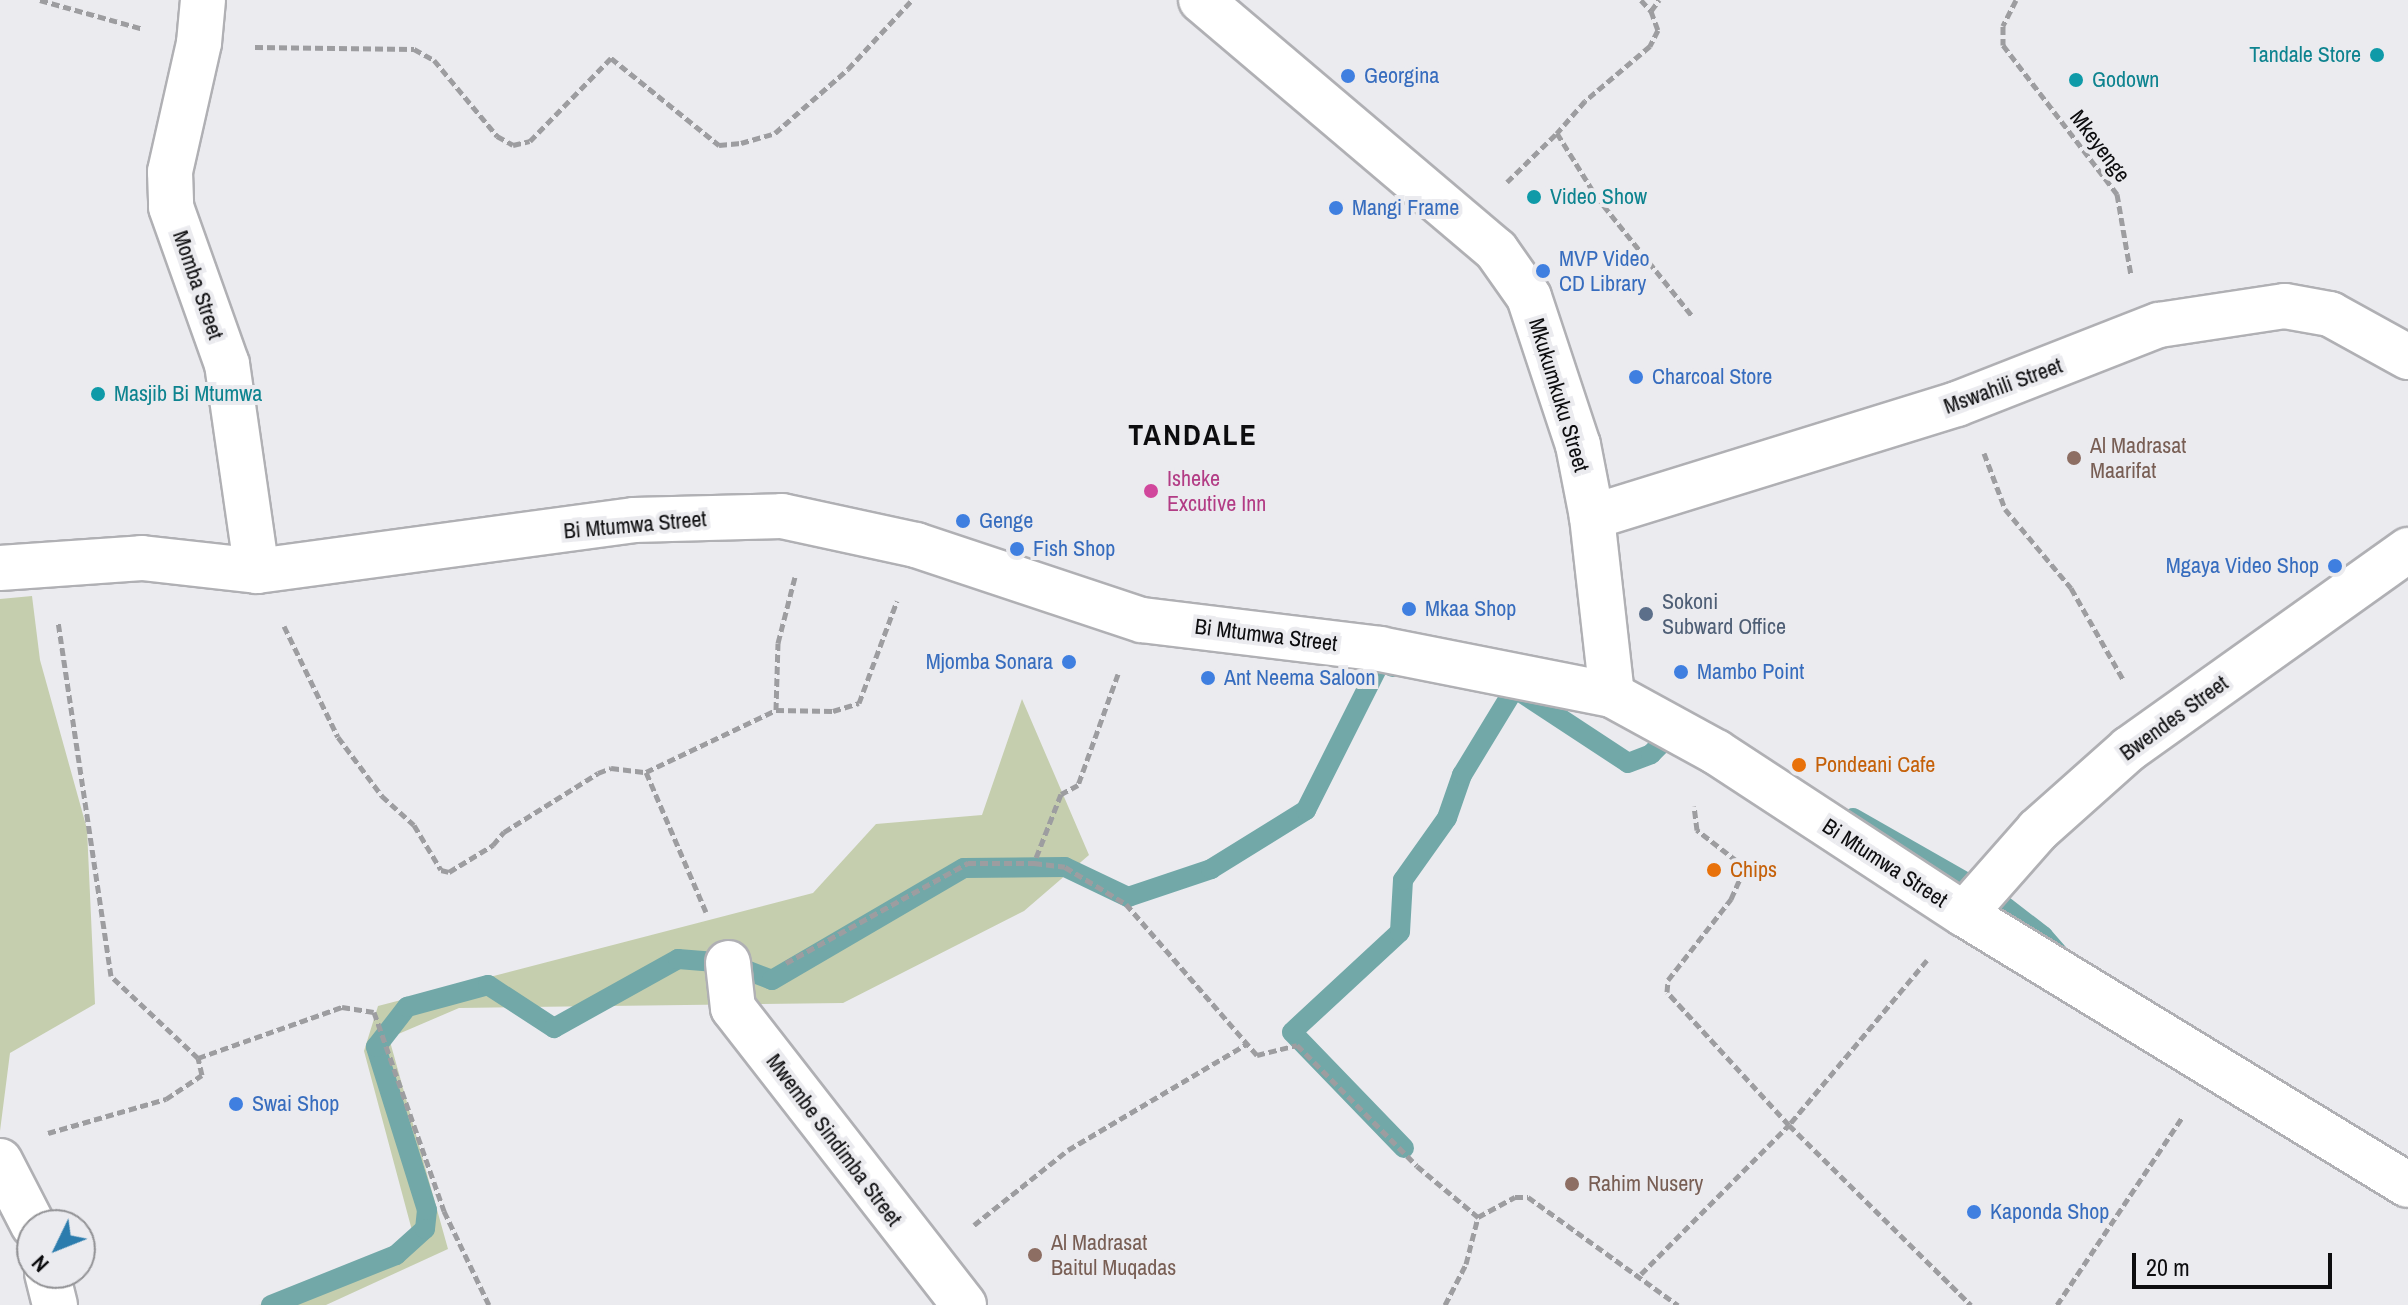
<!DOCTYPE html>
<html>
<head>
<meta charset="utf-8">
<style>
	body { margin:0 }
	#map { position:relative; width:2408px; height:1305px; overflow:hidden; background:#ebebef; font-family:"Archivo Narrow",sans-serif }
	div>[style] { position:absolute }
	.green>* { inset:0; background:#c5ceae }
	.stream>* { height:20px; margin:-10px; padding:0 10px; transform-origin:10px; border-radius:10px; background:#72a8a8 }
	.path>* { height:5px; margin-top:-2.5px; transform-origin:0; background:repeating-linear-gradient(90deg,#9d9da0 0 8px,transparent 0 12px) }
	.roads { filter:drop-shadow(2px 0 #b0b0b4) drop-shadow(-2px 0 #b0b0b4) drop-shadow(0 2px #b0b0b4) drop-shadow(0 -2px #b0b0b4) }
	.minor>* { height:44px; margin:-22px; padding:0 22px; transform-origin:22px; border-radius:22px; background:#fff }
	.dots>* { width:22px; height:22px; translate:-50% -50%; box-sizing:border-box; border:4px solid #ebebef; border-radius:50% }
	span { translate:-50% -50%; white-space:nowrap; text-align:center; line-height:1.15; -webkit-text-stroke:8px #ebebef; paint-order:stroke }
	.culture-label { font-size:22px; color:#0d838f }
	.right { translate:-100% -50%; text-align:right }
	.left { translate:0 -50%; text-align:left }
	.shop-label { font-size:22px; color:#366cbe }
	.street-label { font-size:22px; color:#0d0d0f }
	.education-label { font-size:22px; color:#785e54 }
	.hotel-label { font-size:22px; color:#b23c85 }
	.service-label { font-size:22px; color:#4e5e75 }
	.food-label { font-size:22px; color:#c56008 }
	.district-label { font-size:30px; color:#0d0d0f; font-weight:700; letter-spacing:2px }
	.north { position:absolute; left:16px; top:1209px; width:80px; height:80px; box-sizing:border-box; background:#ebebef; border:2px solid #929295; border-radius:50%; rotate:227deg; font-size:22px; font-weight:700; line-height:32px; text-align:center; color:#0d0d0f }
	.north::after { content:''; display:block; margin:auto; width:28px; height:36px; background:#2b7cad; clip-path:polygon(50% 0,100% 100%,50% 72%,0 100%) }
	.scale { position:absolute; left:2132px; top:1253px; width:200px; height:36px; box-sizing:border-box; border:4px solid #0d0d0f; border-top:0; padding-left:10px; font-size:24px; line-height:28px; white-space:nowrap; color:#0d0d0f; -webkit-text-stroke:6px #ebebef; paint-order:stroke }
</style>
</head>
<body>
<div id="map">
	<div class="green">
		<i style="clip-path:polygon(32px 596px,40px 660px,87px 829px,95px 1004px,10px 1053px,0 1131px,0 599px)"></i>
		<i style="clip-path:polygon(1022px 699px,1089px 855px,1024px 911px,843px 1003px,459px 1008px,389px 1038px,448px 1249px,326px 1305px,258px 1305px,277px 1303px,414px 1238px,364px 1051px,378px 1006px,813px 893px,876px 824px,982px 815px)"></i>
	</div>
	<div class="stream">
		<i style="left:1514px;top:688px;width:136px;rotate:33.3deg"></i>
		<i style="left:1628px;top:763px;width:25px;rotate:-21deg"></i>
		<i style="left:1651px;top:754px;width:38px;rotate:-45deg"></i>
		<i style="left:1853px;top:818px;width:163px;rotate:29.7deg"></i>
		<i style="left:1995px;top:899px;width:61px;rotate:37.6deg"></i>
		<i style="left:2043px;top:936px;width:28px;rotate:49deg"></i>
		<i style="left:1404px;top:1148px;width:161px;rotate:-134deg"></i>
		<i style="left:1292px;top:1032px;width:147px;rotate:-42.8deg"></i>
		<i style="left:1400px;top:932px;width:52px;rotate:-86.7deg"></i>
		<i style="left:1403px;top:880px;width:76px;rotate:-54.6deg"></i>
		<i style="left:1447px;top:818px;width:46px;rotate:-70.8deg"></i>
		<i style="left:1462px;top:775px;width:102px;rotate:-58.7deg"></i>
		<i style="left:271px;top:1305px;width:135px;rotate:-21.8deg"></i>
		<i style="left:396px;top:1255px;width:39px;rotate:-42deg"></i>
		<i style="left:425px;top:1229px;width:19px;rotate:-84deg"></i>
		<i style="left:427px;top:1210px;width:171px;rotate:-107.4deg"></i>
		<i style="left:376px;top:1047px;width:51px;rotate:-52.2deg"></i>
		<i style="left:407px;top:1007px;width:84px;rotate:-15.2deg"></i>
		<i style="left:488px;top:985px;width:79px;rotate:33.1deg"></i>
		<i style="left:554px;top:1028px;width:142px;rotate:-29.1deg"></i>
		<i style="left:678px;top:959px;width:50px;rotate:4.6deg"></i>
		<i style="left:728px;top:963px;width:47px;rotate:21.1deg"></i>
		<i style="left:772px;top:980px;width:222px;rotate:-30.3deg"></i>
		<i style="left:964px;top:868px;width:101px;rotate:-0.6deg"></i>
		<i style="left:1065px;top:867px;width:70px;rotate:25.5deg"></i>
		<i style="left:1128px;top:897px;width:88px;rotate:-18.6deg"></i>
		<i style="left:1211px;top:869px;width:112px;rotate:-31.8deg"></i>
		<i style="left:1306px;top:810px;width:167px;rotate:-63.3deg"></i>
		<i style="left:1381px;top:661px;width:13px;rotate:27deg"></i>
	</div>
	<div class="path">
		<i style="left:40px;top:0;width:107px;rotate:15.7deg"></i>
		<i style="left:1641px;top:0;width:15px;rotate:48deg"></i>
		<i style="left:1651px;top:11px;width:14px;rotate:-54deg"></i>
		<i style="left:2016px;top:0;width:29px;rotate:117deg"></i>
		<i style="left:2003px;top:26px;width:19px;rotate:90deg"></i>
		<i style="left:2003px;top:45px;width:188px;rotate:52.6deg"></i>
		<i style="left:2117px;top:194px;width:82px;rotate:80.2deg"></i>
		<i style="left:1651px;top:11px;width:20px;rotate:70deg"></i>
		<i style="left:1658px;top:30px;width:18px;rotate:117deg"></i>
		<i style="left:1650px;top:46px;width:85px;rotate:139.8deg"></i>
		<i style="left:1585px;top:101px;width:43px;rotate:131.2deg"></i>
		<i style="left:1557px;top:133px;width:74px;rotate:58.2deg"></i>
		<i style="left:1596px;top:196px;width:154px;rotate:51.3deg"></i>
		<i style="left:255px;top:47px;width:159px;rotate:0.7deg"></i>
		<i style="left:414px;top:49px;width:23px;rotate:29deg"></i>
		<i style="left:434px;top:60px;width:99px;rotate:50.3deg"></i>
		<i style="left:497px;top:136px;width:18px;rotate:29deg"></i>
		<i style="left:513px;top:145px;width:17px;rotate:-13deg"></i>
		<i style="left:530px;top:141px;width:116px;rotate:-45.7deg"></i>
		<i style="left:611px;top:58px;width:139px;rotate:38.9deg"></i>
		<i style="left:719px;top:145px;width:22px;rotate:-5deg"></i>
		<i style="left:741px;top:143px;width:35px;rotate:-16deg"></i>
		<i style="left:775px;top:133px;width:97px;rotate:-41.2deg"></i>
		<i style="left:848px;top:69px;width:94px;rotate:-47.2deg"></i>
		<i style="left:1507px;top:182px;width:70px;rotate:-44.4deg"></i>
		<i style="left:1984px;top:453px;width:60px;rotate:69.4deg"></i>
		<i style="left:2005px;top:509px;width:103px;rotate:50.1deg"></i>
		<i style="left:2071px;top:588px;width:107px;rotate:60.3deg"></i>
		<i style="left:284px;top:626px;width:123px;rotate:64.1deg"></i>
		<i style="left:338px;top:737px;width:74px;rotate:53.3deg"></i>
		<i style="left:382px;top:796px;width:43px;rotate:42.2deg"></i>
		<i style="left:414px;top:825px;width:52px;rotate:59deg"></i>
		<i style="left:441px;top:870px;width:8px;rotate:14deg"></i>
		<i style="left:449px;top:872px;width:52px;rotate:-31.5deg"></i>
		<i style="left:493px;top:845px;width:17px;rotate:-50deg"></i>
		<i style="left:504px;top:832px;width:111px;rotate:-32.1deg"></i>
		<i style="left:598px;top:773px;width:14px;rotate:-21deg"></i>
		<i style="left:611px;top:768px;width:35px;rotate:7deg"></i>
		<i style="left:1118px;top:674px;width:118px;rotate:109.8deg"></i>
		<i style="left:1078px;top:785px;width:19px;rotate:152deg"></i>
		<i style="left:1061px;top:794px;width:74px;rotate:111.4deg"></i>
		<i style="left:1034px;top:863px;width:31px;rotate:7deg"></i>
		<i style="left:1065px;top:867px;width:71px;rotate:31.2deg"></i>
		<i style="left:1126px;top:904px;width:200px;rotate:49.1deg"></i>
		<i style="left:1257px;top:1055px;width:41px;rotate:-14deg"></i>
		<i style="left:1297px;top:1045px;width:170px;rotate:45.2deg"></i>
		<i style="left:1417px;top:1166px;width:80px;rotate:39.9deg"></i>
		<i style="left:1478px;top:1217px;width:42px;rotate:-28.4deg"></i>
		<i style="left:1515px;top:1197px;width:13px"></i>
		<i style="left:1528px;top:1197px;width:185px;rotate:35.8deg"></i>
		<i style="left:776px;top:710px;width:67px;rotate:-88.3deg"></i>
		<i style="left:778px;top:643px;width:68px;rotate:-75.6deg"></i>
		<i style="left:706px;top:912px;width:152px;rotate:-113.2deg"></i>
		<i style="left:646px;top:772px;width:144px;rotate:-25.5deg"></i>
		<i style="left:776px;top:710px;width:57px;rotate:1deg"></i>
		<i style="left:833px;top:711px;width:27px;rotate:-17deg"></i>
		<i style="left:859px;top:703px;width:109px;rotate:-69.6deg"></i>
		<i style="left:1927px;top:960px;width:215px;rotate:129.9deg"></i>
		<i style="left:1789px;top:1125px;width:256px;rotate:44.7deg"></i>
		<i style="left:786px;top:963px;width:208px;rotate:-28.8deg"></i>
		<i style="left:968px;top:863px;width:66px"></i>
		<i style="left:198px;top:1058px;width:153px;rotate:-19.5deg"></i>
		<i style="left:342px;top:1007px;width:32px;rotate:9deg"></i>
		<i style="left:374px;top:1012px;width:211px;rotate:70.6deg"></i>
		<i style="left:444px;top:1211px;width:104px;rotate:64.4deg"></i>
		<i style="left:48px;top:1133px;width:123px;rotate:-16.1deg"></i>
		<i style="left:166px;top:1099px;width:43px;rotate:-33.7deg"></i>
		<i style="left:202px;top:1075px;width:17px;rotate:-103deg"></i>
		<i style="left:198px;top:1058px;width:120px;rotate:-136.7deg"></i>
		<i style="left:111px;top:976px;width:359px;rotate:-98.5deg"></i>
		<i style="left:974px;top:1225px;width:120px;rotate:-38.6deg"></i>
		<i style="left:1068px;top:1150px;width:209px;rotate:-30.7deg"></i>
		<i style="left:1641px;top:1274px;width:210px;rotate:-45.2deg"></i>
		<i style="left:1789px;top:1125px;width:180px;rotate:-132.5deg"></i>
		<i style="left:1667px;top:992px;width:12px;rotate:-85deg"></i>
		<i style="left:1668px;top:980px;width:103px;rotate:-52.1deg"></i>
		<i style="left:1731px;top:899px;width:27px;rotate:-66deg"></i>
		<i style="left:1742px;top:874px;width:14px;rotate:-111deg"></i>
		<i style="left:1737px;top:861px;width:51px;rotate:-142.2deg"></i>
		<i style="left:1697px;top:830px;width:24px;rotate:-97deg"></i>
		<i style="left:1445px;top:1305px;width:46px;rotate:-62.9deg"></i>
		<i style="left:1466px;top:1264px;width:49px;rotate:-75.7deg"></i>
		<i style="left:2057px;top:1305px;width:227px;rotate:-56.3deg"></i>
	</div>
	<div class="roads">
		<div class="minor">
			<i style="left:203px;top:0;width:43px;rotate:95.3deg"></i>
			<i style="left:199px;top:43px;width:132px;rotate:102.7deg"></i>
			<i style="left:170px;top:172px;width:35px;rotate:88deg"></i>
			<i style="left:171px;top:207px;width:167px;rotate:70.4deg"></i>
			<i style="left:227px;top:364px;width:209px;rotate:81.8deg"></i>
			<i style="left:1201px;top:0;width:387px;rotate:40.3deg"></i>
			<i style="left:1496px;top:250px;width:57px;rotate:54.9deg"></i>
			<i style="left:1529px;top:297px;width:156px;rotate:71.7deg"></i>
			<i style="left:1578px;top:445px;width:73px;rotate:79deg"></i>
			<i style="left:1592px;top:517px;width:179px;rotate:83.6deg"></i>
			<i style="left:1592px;top:517px;width:382px;rotate:-17.2deg"></i>
			<i style="left:1957px;top:404px;width:217px;rotate:-21.4deg"></i>
			<i style="left:2159px;top:325px;width:127px;rotate:-8.6deg"></i>
			<i style="left:2285px;top:306px;width:46px;rotate:10.1deg"></i>
			<i style="left:2330px;top:314px;width:89px;rotate:28.9deg"></i>
			<i style="left:0;top:568px;width:142px;rotate:-4deg"></i>
			<i style="left:142px;top:558px;width:116px;rotate:6.4deg"></i>
			<i style="left:257px;top:571px;width:380px;rotate:-7.7deg"></i>
			<i style="left:634px;top:520px;width:148px;rotate:-1.5deg"></i>
			<i style="left:782px;top:516px;width:137px;rotate:12.2deg"></i>
			<i style="left:916px;top:545px;width:238px;rotate:18.4deg"></i>
			<i style="left:1142px;top:620px;width:240px;rotate:6.9deg"></i>
			<i style="left:1380px;top:649px;width:237px;rotate:11.2deg"></i>
			<i style="left:1612px;top:695px;width:119px;rotate:28.7deg"></i>
			<i style="left:1716px;top:752px;width:296px;rotate:33.2deg"></i>
			<i style="left:1964px;top:914px;width:520px;rotate:31.4deg"></i>
			<i style="left:1964px;top:914px;width:112px;rotate:-48.6deg"></i>
			<i style="left:2038px;top:830px;width:122px;rotate:-41.7deg"></i>
			<i style="left:2129px;top:749px;width:343px;rotate:-35.5deg"></i>
			<i style="left:728px;top:963px;width:45px;rotate:83.7deg"></i>
			<i style="left:733px;top:1008px;width:376px;rotate:52.1deg"></i>
			<i style="left:0;top:1161px;width:72px;rotate:62.7deg"></i>
			<i style="left:47px;top:1273px;width:33px;rotate:76deg"></i>
		</div>
	</div>
	<div class="dots">
		<i style="left:2377px;top:55px;background:#0f9aa8"></i>
		<i style="left:1348px;top:76px;background:#3f7fe0"></i>
		<i style="left:2076px;top:80px;background:#0f9aa8"></i>
		<i style="left:1534px;top:197px;background:#0f9aa8"></i>
		<i style="left:1336px;top:208px;background:#3f7fe0"></i>
		<i style="left:1543px;top:271px;background:#3f7fe0"></i>
		<i style="left:1636px;top:377px;background:#3f7fe0"></i>
		<i style="left:98px;top:394px;background:#0f9aa8"></i>
		<i style="left:2074px;top:458px;background:#8d6e63"></i>
		<i style="left:1151px;top:491px;background:#d1479c"></i>
		<i style="left:963px;top:521px;background:#3f7fe0"></i>
		<i style="left:1017px;top:549px;background:#3f7fe0"></i>
		<i style="left:2335px;top:566px;background:#3f7fe0"></i>
		<i style="left:1409px;top:609px;background:#3f7fe0"></i>
		<i style="left:1646px;top:614px;background:#5c6f8a"></i>
		<i style="left:1069px;top:662px;background:#3f7fe0"></i>
		<i style="left:1681px;top:672px;background:#3f7fe0"></i>
		<i style="left:1208px;top:678px;background:#3f7fe0"></i>
		<i style="left:1799px;top:765px;background:#e8710a"></i>
		<i style="left:1714px;top:870px;background:#e8710a"></i>
		<i style="left:236px;top:1104px;background:#3f7fe0"></i>
		<i style="left:1572px;top:1184px;background:#8d6e63"></i>
		<i style="left:1974px;top:1212px;background:#3f7fe0"></i>
		<i style="left:1035px;top:1255px;background:#8d6e63"></i>
	</div>
	<div class="culture-label">
		<span class="right" style="left:2361px;top:55px">Tandale Store</span>
		<span class="left" style="left:2092px;top:80px">Godown</span>
		<span class="left" style="left:1550px;top:197px">Video Show</span>
		<span class="left" style="left:114px;top:394px">Masjib Bi Mtumwa</span>
	</div>
	<div class="shop-label">
		<span class="left" style="left:1364px;top:76px">Georgina</span>
		<span class="left" style="left:1352px;top:208px">Mangi Frame</span>
		<span class="left" style="left:1559px;top:271px">MVP Video<br>CD Library</span>
		<span class="left" style="left:1652px;top:377px">Charcoal Store</span>
		<span class="left" style="left:979px;top:521px">Genge</span>
		<span class="left" style="left:1033px;top:549px">Fish Shop</span>
		<span class="right" style="left:2319px;top:566px">Mgaya Video Shop</span>
		<span class="left" style="left:1425px;top:609px">Mkaa Shop</span>
		<span class="right" style="left:1053px;top:662px">Mjomba Sonara</span>
		<span class="left" style="left:1697px;top:672px">Mambo Point</span>
		<span class="left" style="left:1224px;top:678px">Ant Neema Saloon</span>
		<span class="left" style="left:252px;top:1104px">Swai Shop</span>
		<span class="left" style="left:1990px;top:1212px">Kaponda Shop</span>
	</div>
	<div class="street-label">
		<span style="left:2100px;top:146px;rotate:53deg">Mkeyenge</span>
		<span style="left:198px;top:285px;rotate:71deg">Momba Street</span>
		<span style="left:2003px;top:386px;rotate:-20deg">Mswahili Street</span>
		<span style="left:1559px;top:395px;rotate:73deg">Mkukumkuku Street</span>
		<span style="left:635px;top:525px;rotate:-5deg">Bi Mtumwa Street</span>
		<span style="left:1266px;top:635px;rotate:7deg">Bi Mtumwa Street</span>
		<span style="left:2174px;top:718px;rotate:-36deg">Bwendes Street</span>
		<span style="left:1885px;top:863px;rotate:33deg">Bi Mtumwa Street</span>
		<span style="left:834px;top:1140px;rotate:53deg">Mwembe Sindimba Street</span>
	</div>
	<div class="education-label">
		<span class="left" style="left:2090px;top:458px">Al Madrasat<br>Maarifat</span>
		<span class="left" style="left:1588px;top:1184px">Rahim Nusery</span>
		<span class="left" style="left:1051px;top:1255px">Al Madrasat<br>Baitul Muqadas</span>
	</div>
	<div class="hotel-label">
		<span class="left" style="left:1167px;top:491px">Isheke<br>Excutive Inn</span>
	</div>
	<div class="service-label">
		<span class="left" style="left:1662px;top:614px">Sokoni<br>Subward Office</span>
	</div>
	<div class="food-label">
		<span class="left" style="left:1815px;top:765px">Pondeani Cafe</span>
		<span class="left" style="left:1730px;top:870px">Chips</span>
	</div>
	<div class="district-label">
		<span style="left:1193px;top:434px">TANDALE</span>
	</div>
	<div class="north">N</div>
	<div class="scale">20 m</div>
</div>
</body>
</html>
